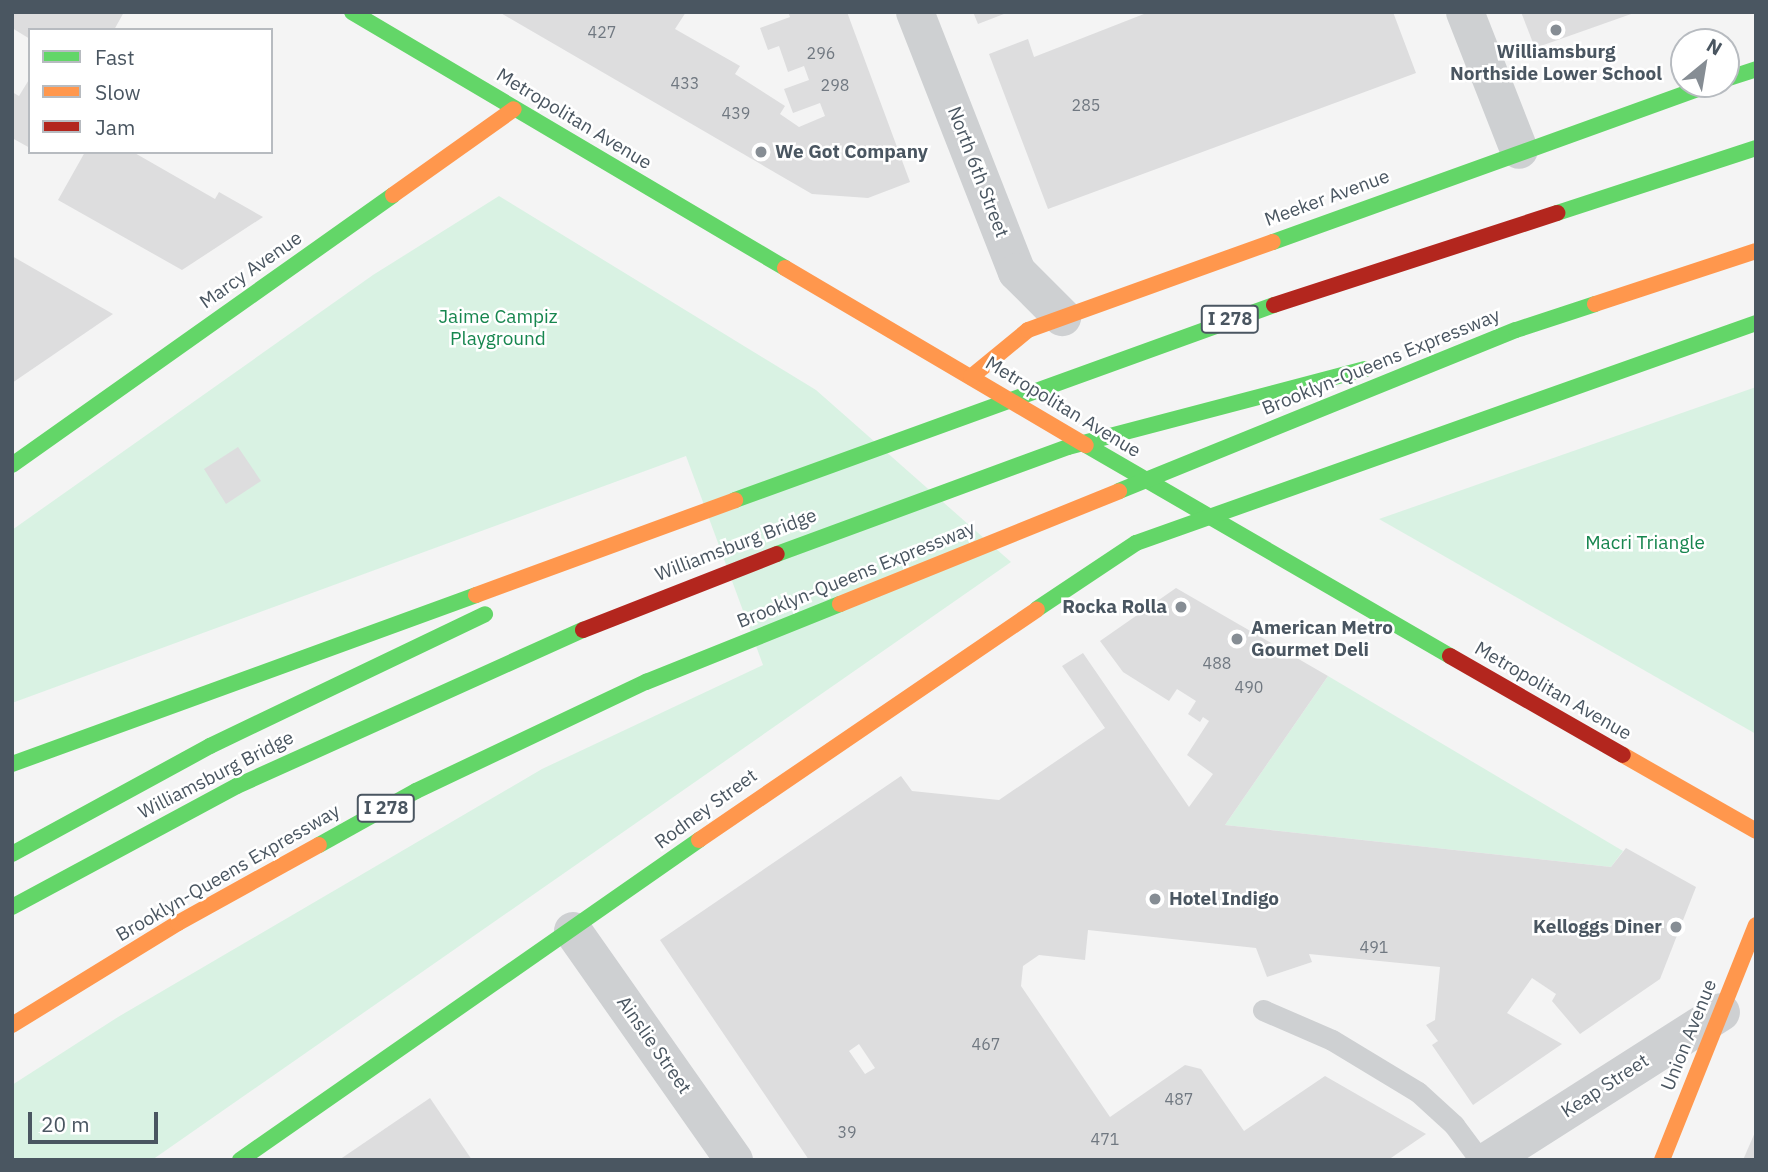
<!DOCTYPE html>
<html>
<head>
<meta charset="utf-8">
<style>
	body { margin:0 }
	#map { position:relative; width:1768px; height:1172px; overflow:hidden; background:#f4f4f4; font-family:"IBM Plex Sans",sans-serif }
	div>[style] { position:absolute }
	.green>* { inset:0; background:#d9f2e3 }
	.building>* { inset:0; background:#ddddde }
	.lane>* { height:21px; margin:-10.5px; padding:0 10.5px; transform-origin:10.5px; border-radius:10.5px; background:#ced0d2 }
	.street>* { height:38px; margin:-19px; padding:0 19px; transform-origin:19px; border-radius:19px; background:#ced0d2 }
	.fast>* { height:16px; margin:-8px; padding:0 8px; transform-origin:8px; border-radius:8px; background:#63d668 }
	.slow>* { height:16px; margin:-8px; padding:0 8px; transform-origin:8px; border-radius:8px; background:#ff974d }
	.jam>* { height:16px; margin:-8px; padding:0 8px; transform-origin:8px; border-radius:8px; background:#b3261e }
	.dots>* { width:19px; height:19px; translate:-50% -50%; box-sizing:border-box; border:4px solid #fff; border-radius:50% }
	span { translate:-50% -50%; white-space:nowrap; text-align:center; line-height:1.15; -webkit-text-stroke:5px #fff; paint-order:stroke }
	.number-label { font-size:16px; color:#707881 }
	.number-label span { -webkit-text-stroke-width:0 }
	.shield-label span { padding:2px 5px; background:#fff; border:2px solid; border-radius:5px; -webkit-text-stroke-width:0 }
	.shield-label { font-size:18px; color:#4a5661; font-weight:700 }
	.poi-label { font-size:19px; color:#4a5661; font-weight:700 }
	.left { translate:0 -50%; text-align:left }
	.right { translate:-100% -50%; text-align:right }
	.street-label { font-size:19px; color:#4a5661 }
	.park-label { font-size:19px; color:#17864f }
	.frame { position:absolute; inset:0; border:14px solid #4a5661; pointer-events:none }
	.legend { position:absolute; left:28px; top:28px; width:245px; height:126px; box-sizing:border-box; background:#fff; border:2px solid #b7bbc0; margin:0; padding:9px 12px; list-style:none; font-size:21px; color:#4a5661 }
	.legend li { display:flex; align-items:center; gap:14px; height:35px }
	.legend b { width:35px; border:2px solid #b7bbc0 }
	.north { position:absolute; left:1670px; top:28px; width:70px; height:70px; box-sizing:border-box; background:#fff; border:2px solid #b7bbc0; border-radius:50%; rotate:30deg; font-size:19px; font-weight:700; line-height:28px; text-align:center; color:#4a5661 }
	.north::after { content:''; display:block; margin:auto; width:24px; height:32px; background:#868d94; clip-path:polygon(50% 0,100% 100%,50% 72%,0 100%) }
	.scale { position:absolute; left:28px; top:1112px; width:130px; height:32px; box-sizing:border-box; border:4px solid #4a5661; border-top:0; padding-left:9px; font-size:21px; line-height:24px; white-space:nowrap; color:#4a5661; -webkit-text-stroke:5px #fff; paint-order:stroke }
</style>
</head>
<body>
<div id="map">
	<div class="green">
		<i style="clip-path:polygon(499px 196px,816px 390px,1011px 562px,152px 1160px,12px 1160px,12px 1085px,118px 1017px,542px 769px,763px 665px,686px 456px,12px 703px,12px 530px,373px 275px)"></i>
		<i style="clip-path:polygon(1756px 387px,1756px 734px,1379px 519px)"></i>
		<i style="clip-path:polygon(1328px 676px,1623px 851px,1611px 867px,1225px 825px)"></i>
	</div>
	<div class="building">
		<i style="clip-path:polygon(12px 12px,124px 12px,114px 30px,30px 30px,30px 39px,12px 28px)"></i>
		<i style="clip-path:polygon(499px 12px,686px 12px,675px 29px,740px 66px,735px 74px,785px 106px,780px 114px,799px 127px,825px 116px,820px 103px,793px 113px,784px 89px,809px 80px,804px 66px,788px 72px,779px 46px,768px 50px,760px 28px,790px 17px,788px 12px,847px 12px,910px 182px,868px 198px,812px 194px)"></i>
		<i style="clip-path:polygon(973px 12px,1009px 12px,978px 24px)"></i>
		<i style="clip-path:polygon(1149px 12px,1393px 12px,1416px 73px,1048px 209px,989px 54px,1028px 39px,1034px 57px)"></i>
		<i style="clip-path:polygon(1521px 12px,1634px 12px,1634px 13px,1535px 48px)"></i>
		<i style="clip-path:polygon(30px 78px,30px 148px,12px 138px,12px 92px,19px 96px)"></i>
		<i style="clip-path:polygon(85px 152px,133px 152px,215px 199px,219px 192px,263px 217px,182px 270px,58px 200px)"></i>
		<i style="clip-path:polygon(12px 256px,113px 314px,12px 383px)"></i>
		<i style="clip-path:polygon(238px 447px,261px 481px,226px 504px,204px 469px)"></i>
		<i style="clip-path:polygon(evenodd,1176px 588px,1328px 676px,1225px 825px,1611px 867px,1626px 848px,1696px 887px,1660px 979px,1580px 1034px,1552px 1001px,1556px 994px,1532px 978px,1507px 1013px,1562px 1044px,1473px 1105px,1432px 1045px,1438px 1041px,1426px 1025px,1435px 1020px,1440px 967px,1309px 954px,1312px 962px,1267px 977px,1256px 948px,1088px 930px,1085px 960px,1039px 955px,1023px 966px,1021px 986px,1110px 1117px,1185px 1065px,1201px 1069px,1244px 1131px,1325px 1076px,1426px 1134px,1388px 1160px,809px 1160px,660px 940px,901px 776px,912px 791px,999px 800px,1105px 728px,1062px 666px,1083px 653px,1189px 807px,1213px 774px,1187px 755px,1209px 721px,1203px 717px,1200px 722px,1188px 714px,1196px 701px,1177px 689px,1169px 701px,1123px 672px,1100px 641px,1176px 588px,859px 1044px,875px 1068px,865px 1074px,849px 1051px,859px 1044px)"></i>
		<i style="clip-path:polygon(430px 1098px,472px 1160px,339px 1160px)"></i>
		<i style="clip-path:polygon(1756px 1130px,1756px 1160px,1743px 1160px)"></i>
	</div>
	<div class="lane">
		<i style="left:1263px;top:1010px;width:75px;rotate:23.5deg"></i>
		<i style="left:1332px;top:1040px;width:100px;rotate:31.2deg"></i>
		<i style="left:1418px;top:1092px;width:49px;rotate:42.5deg"></i>
		<i style="left:1454px;top:1125px;width:44px;rotate:53.4deg"></i>
	</div>
	<div class="street">
		<i style="left:915px;top:12px;width:279px;rotate:68.6deg"></i>
		<i style="left:1017px;top:272px;width:64px;rotate:45deg"></i>
		<i style="left:1465px;top:12px;width:148px;rotate:68.6deg"></i>
		<i style="left:573px;top:931px;width:280px;rotate:54.9deg"></i>
		<i style="left:1489px;top:1160px;width:275px;rotate:-32.5deg"></i>
	</div>
	<div class="fast">
		<i style="left:352px;top:12px;width:503px;rotate:30.59deg"></i>
		<i style="left:1726px;top:79px;width:32px;rotate:-18deg"></i>
		<i style="left:1557px;top:213px;width:209px;rotate:-18.1deg"></i>
		<i style="left:1273px;top:242px;width:467px;rotate:-19.8deg"></i>
		<i style="left:1086px;top:445px;width:421px;rotate:30.1deg"></i>
		<i style="left:12px;top:465px;width:467px;rotate:-35.3deg"></i>
		<i style="left:1119px;top:491px;width:428px;rotate:-22.1deg"></i>
		<i style="left:1516px;top:330px;width:83px;rotate:-18.2deg"></i>
		<i style="left:735px;top:500px;width:573px;rotate:-19.89deg"></i>
		<i style="left:777px;top:554px;width:310px;rotate:-20.2deg"></i>
		<i style="left:1068px;top:447px;width:307px;rotate:-14.7deg"></i>
		<i style="left:1037px;top:609px;width:119px;rotate:-33.7deg"></i>
		<i style="left:1136px;top:543px;width:658px;rotate:-19.54deg"></i>
		<i style="left:12px;top:764px;width:494px;rotate:-20deg"></i>
		<i style="left:319px;top:845px;width:111px;rotate:-29.1deg"></i>
		<i style="left:416px;top:791px;width:255px;rotate:-25.4deg"></i>
		<i style="left:646px;top:682px;width:209px;rotate:-21.9deg"></i>
		<i style="left:12px;top:854px;width:226px;rotate:-28.6deg"></i>
		<i style="left:210px;top:746px;width:305px;rotate:-25.6deg"></i>
		<i style="left:12px;top:907px;width:255px;rotate:-28.3deg"></i>
		<i style="left:237px;top:786px;width:380px;rotate:-24.3deg"></i>
		<i style="left:240px;top:1160px;width:560px;rotate:-34.88deg"></i>
	</div>
	<div class="slow">
		<i style="left:393px;top:195px;width:148px;rotate:-35.4deg"></i>
		<i style="left:785px;top:268px;width:349px;rotate:30.5deg"></i>
		<i style="left:1595px;top:304px;width:169px;rotate:-18.2deg"></i>
		<i style="left:971px;top:377px;width:74px;rotate:-39.5deg"></i>
		<i style="left:1028px;top:330px;width:260px;rotate:-19.8deg"></i>
		<i style="left:476px;top:595px;width:276px;rotate:-20.1deg"></i>
		<i style="left:840px;top:604px;width:301px;rotate:-22deg"></i>
		<i style="left:1623px;top:755px;width:153px;rotate:29.7deg"></i>
		<i style="left:699px;top:840px;width:409px;rotate:-34.3deg"></i>
		<i style="left:12px;top:1025px;width:195px;rotate:-31.6deg"></i>
		<i style="left:178px;top:923px;width:161px;rotate:-29deg"></i>
		<i style="left:1662px;top:1160px;width:253px;rotate:-68.2deg"></i>
	</div>
	<div class="jam">
		<i style="left:1274px;top:305px;width:298px;rotate:-18deg"></i>
		<i style="left:583px;top:630px;width:208px;rotate:-21.4deg"></i>
		<i style="left:1450px;top:656px;width:199px;rotate:29.8deg"></i>
	</div>
	<div class="dots">
		<i style="left:1556px;top:30px;background:#868d94"></i>
		<i style="left:761px;top:152px;background:#868d94"></i>
		<i style="left:1181px;top:607px;background:#868d94"></i>
		<i style="left:1237px;top:639px;background:#868d94"></i>
		<i style="left:1155px;top:899px;background:#868d94"></i>
		<i style="left:1676px;top:927px;background:#868d94"></i>
	</div>
	<div class="number-label">
		<span style="left:602px;top:32px">427</span>
		<span style="left:821px;top:53px">296</span>
		<span style="left:685px;top:83px">433</span>
		<span style="left:835px;top:85px">298</span>
		<span style="left:1086px;top:105px">285</span>
		<span style="left:736px;top:113px">439</span>
		<span style="left:1217px;top:663px">488</span>
		<span style="left:1249px;top:687px">490</span>
		<span style="left:1374px;top:947px">491</span>
		<span style="left:986px;top:1044px">467</span>
		<span style="left:1179px;top:1099px">487</span>
		<span style="left:847px;top:1132px">39</span>
		<span style="left:1105px;top:1139px">471</span>
	</div>
	<div class="shield-label">
		<span style="left:1230px;top:319px">I 278</span>
		<span style="left:386px;top:808px">I 278</span>
	</div>
	<div class="poi-label">
		<span style="left:1556px;top:63px">Williamsburg<br>Northside Lower School</span>
		<span class="left" style="left:775px;top:152px">We Got Company</span>
		<span class="right" style="left:1167px;top:607px">Rocka Rolla</span>
		<span class="left" style="left:1251px;top:639px">American Metro<br>Gourmet Deli</span>
		<span class="left" style="left:1169px;top:899px">Hotel Indigo</span>
		<span class="right" style="left:1662px;top:927px">Kelloggs Diner</span>
	</div>
	<div class="street-label">
		<span style="left:574px;top:119px;rotate:31deg">Metropolitan Avenue</span>
		<span style="left:978px;top:172px;rotate:69deg">North 6th Street</span>
		<span style="left:1327px;top:198px;rotate:-20deg">Meeker Avenue</span>
		<span style="left:251px;top:270px;rotate:-35deg">Marcy Avenue</span>
		<span style="left:1381px;top:362px;rotate:-22deg">Brooklyn-Queens Expressway</span>
		<span style="left:1063px;top:407px;rotate:31deg">Metropolitan Avenue</span>
		<span style="left:736px;top:545px;rotate:-21deg">Williamsburg Bridge</span>
		<span style="left:856px;top:575px;rotate:-22deg">Brooklyn-Queens Expressway</span>
		<span style="left:1553px;top:691px;rotate:30deg">Metropolitan Avenue</span>
		<span style="left:216px;top:775px;rotate:-27deg">Williamsburg Bridge</span>
		<span style="left:706px;top:809px;rotate:-36deg">Rodney Street</span>
		<span style="left:228px;top:873px;rotate:-30deg">Brooklyn-Queens Expressway</span>
		<span style="left:1689px;top:1035px;rotate:-68deg">Union Avenue</span>
		<span style="left:654px;top:1045px;rotate:55deg">Ainslie Street</span>
		<span style="left:1605px;top:1086px;rotate:-33deg">Keap Street</span>
	</div>
	<div class="park-label">
		<span style="left:498px;top:328px">Jaime Campiz<br>Playground</span>
		<span style="left:1645px;top:543px">Macri Triangle</span>
	</div>
	<div class="frame"></div>
	<ul class="legend">
	<li><b style="height:9px;background:#63d668"></b>Fast</li>
	<li><b style="height:9px;background:#ff974d"></b>Slow</li>
	<li><b style="height:9px;background:#b3261e"></b>Jam</li>
	</ul>
	<div class="north">N</div>
	<div class="scale">20 m</div>
</div>
</body>
</html>
